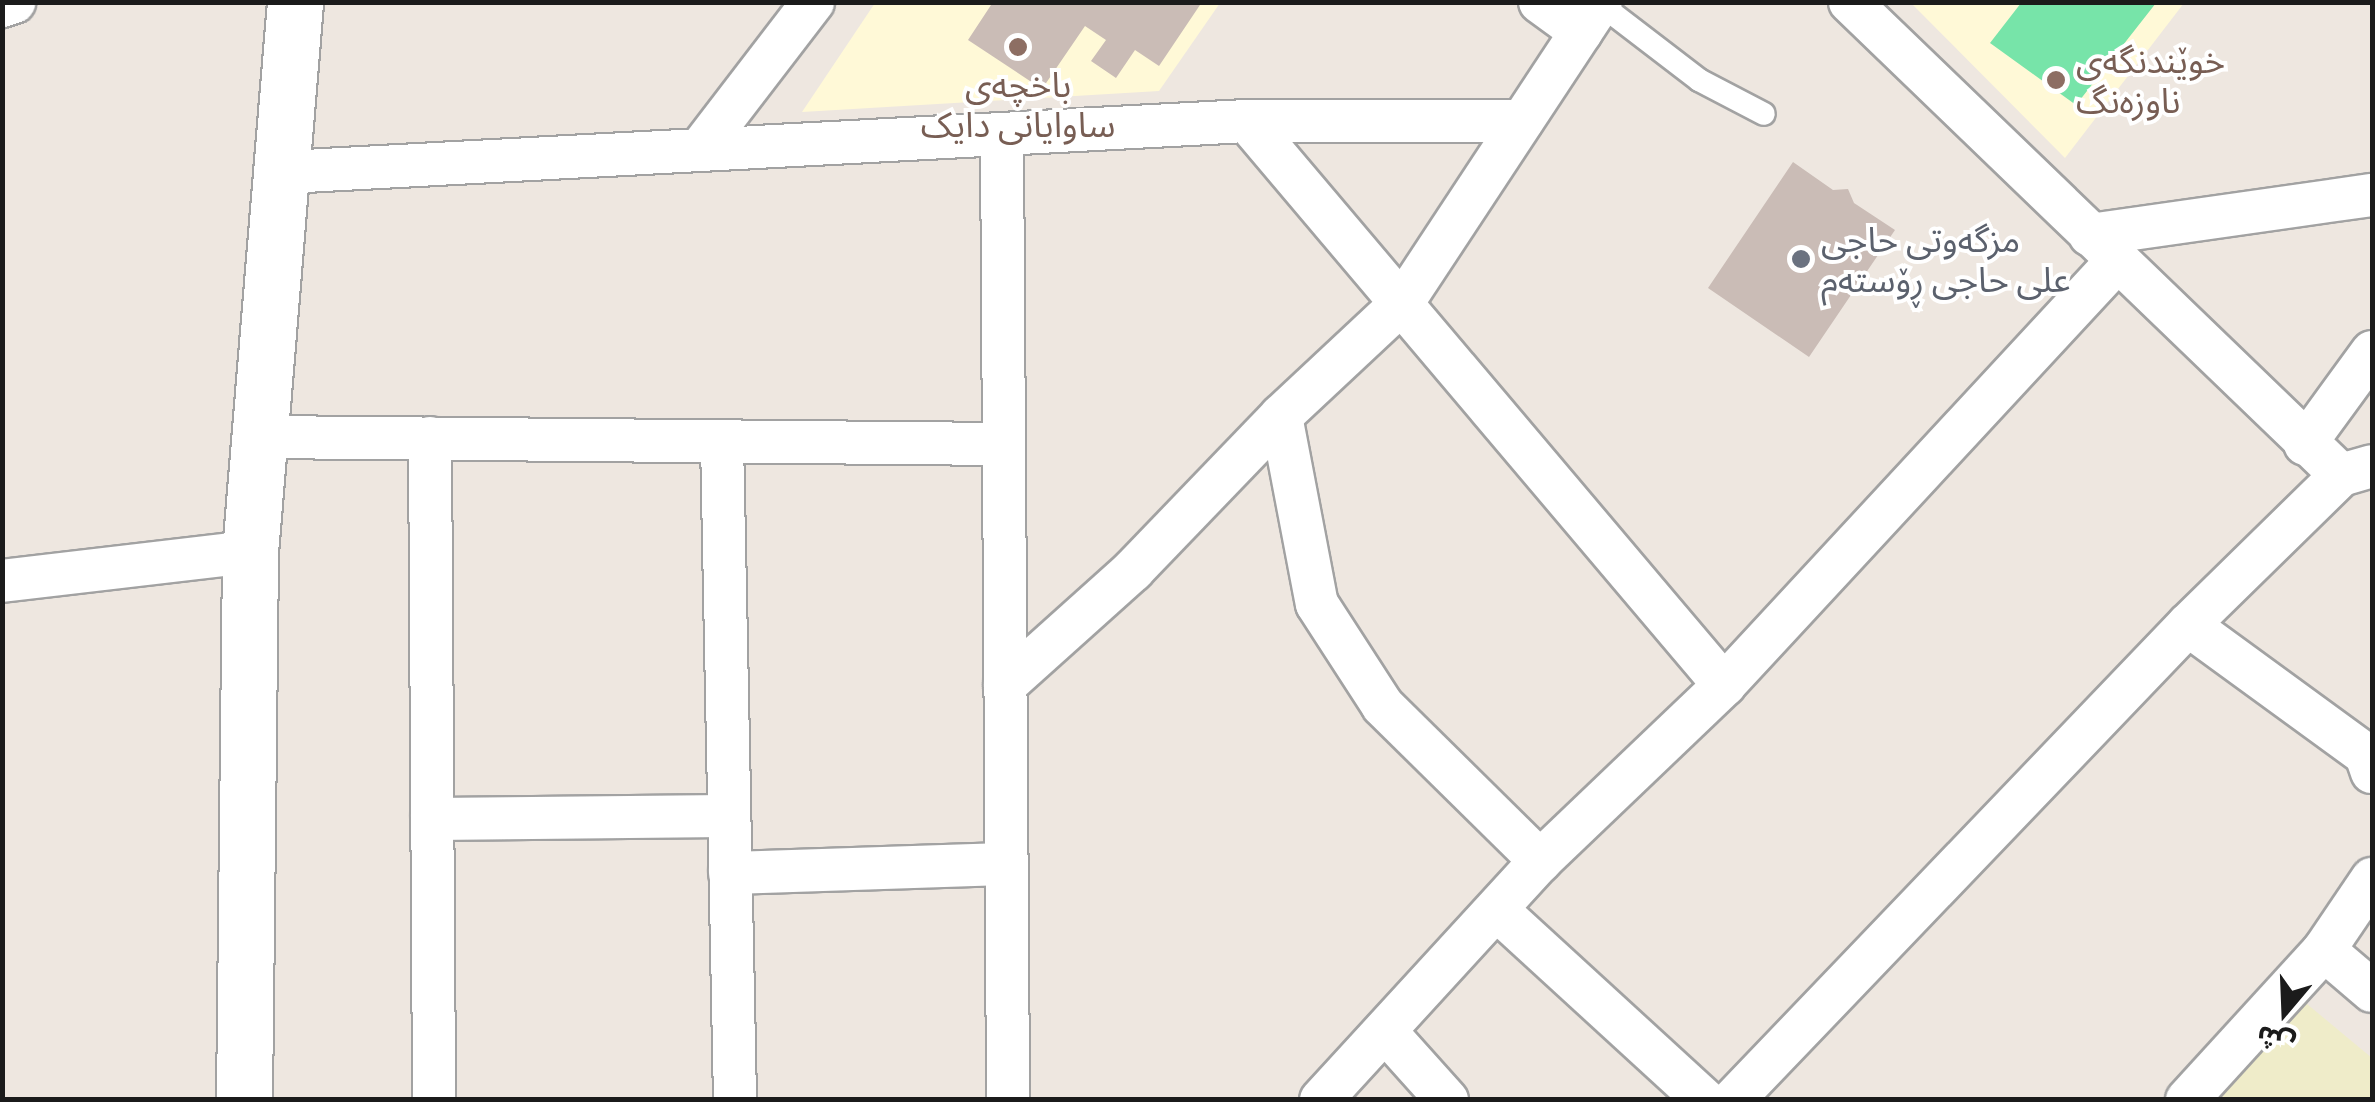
<!DOCTYPE html>
<html>
<head>
<meta charset="utf-8">
<style>
	body { margin:0 }
	#map { position:relative; width:2375px; height:1102px; overflow:hidden; background:#eee7e0; font-family:"Titillium Web","Noto Sans Arabic",sans-serif }
	div>[style] { position:absolute }
	.education>* { inset:0; background:#fff9d7 }
	.farmland>* { inset:0; background:#efecc9 }
	.pitch>* { inset:0; background:#77e4a9 }
	.building>* { inset:0; background:#cabcb6 }
	.roads { filter:drop-shadow(2px 0 #a2a2a2) drop-shadow(-2px 0 #a2a2a2) drop-shadow(0 2px #a2a2a2) drop-shadow(0 -2px #a2a2a2) }
	.service>* { height:22px; margin:-11px; padding:0 11px; transform-origin:11px; border-radius:11px; background:#fff }
	.minor>* { height:42px; margin:-21px; padding:0 21px; transform-origin:21px; border-radius:21px; background:#fff }
	.tertiary>* { height:55px; margin:-27.5px; padding:0 27.5px; transform-origin:27.5px; border-radius:27.5px; background:#fff }
	.dots>* { width:28px; height:28px; translate:-50% -50%; box-sizing:border-box; border:5px solid #fff; border-radius:50% }
	span { translate:-50% -50%; white-space:nowrap; text-align:center; line-height:1.15; -webkit-text-stroke:8px #fff; paint-order:stroke }
	.education-label { font-size:35px; color:#785e54 }
	.left { translate:0 -50%; text-align:left }
	.worship-label { font-size:35px; color:#5b616d }
	.frame { position:absolute; inset:0; border:5px solid #1b1b1b; pointer-events:none }
	.north { position:absolute; left:2235px; top:962px; width:100px; height:100px; -webkit-text-stroke:8px #fff; paint-order:stroke; rotate:199deg; font-size:28px; font-weight:700; line-height:40px; text-align:center; color:#1b1b1b }
	.north::after { content:''; display:block; margin:auto; width:35px; height:45px; background:#1b1b1b; clip-path:polygon(50% 0,100% 100%,50% 72%,0 100%) }
</style>
</head>
<body>
<div id="map">
	<div class="education">
		<i style="clip-path:polygon(875px 3px,1220px 3px,1159px 91px,802px 112px)"></i>
		<i style="clip-path:polygon(1911px 3px,2184px 3px,2065px 158px)"></i>
	</div>
	<div class="farmland">
		<i style="clip-path:polygon(2301px 999px,2372px 1058px,2372px 1099px,2210px 1100px)"></i>
	</div>
	<div class="pitch">
		<i style="clip-path:polygon(2021px 3px,2021px 2px,2156px 3px,2076px 105px,1990px 43px)"></i>
	</div>
	<div class="building">
		<i style="clip-path:polygon(993px 2px,1202px 2px,1159px 66px,1135px 50px,1116px 78px,1091px 61px,1106px 40px,1085px 26px,1042px 89px,968px 40px)"></i>
		<i style="clip-path:polygon(1793px 162px,1833px 190px,1848px 189px,1854px 203px,1895px 230px,1809px 357px,1708px 288px)"></i>
	</div>
	<div class="roads">
		<div class="service">
			<i style="left:1600px;top:4px;width:125px;rotate:37.5deg"></i>
			<i style="left:1699px;top:80px;width:73px;rotate:27.6deg"></i>
		</div>
		<div class="minor">
			<i style="left:1540px;top:2px;width:51px;rotate:36.2deg"></i>
			<i style="left:1850px;top:2px;width:682px;rotate:43.93deg"></i>
			<i style="left:2px;top:6px;width:13px;rotate:-18deg"></i>
			<i style="left:1247px;top:121px;width:739px;rotate:49.78deg"></i>
			<i style="left:1002px;top:138px;width:962px;rotate:89.64deg"></i>
			<i style="left:701px;top:148px;width:184px;rotate:-52.5deg"></i>
			<i style="left:286px;top:172px;width:962px;rotate:-3.04deg"></i>
			<i style="left:1247px;top:121px;width:275px"></i>
			<i style="left:2090px;top:235px;width:285px;rotate:-8.1deg"></i>
			<i style="left:1281px;top:416px;width:191px;rotate:79.2deg"></i>
			<i style="left:1317px;top:604px;width:121px;rotate:57.1deg"></i>
			<i style="left:1383px;top:706px;width:221px;rotate:44.6deg"></i>
			<i style="left:262px;top:437px;width:742px;rotate:0.54deg"></i>
			<i style="left:430px;top:438px;width:662px;rotate:89.65deg"></i>
			<i style="left:722px;top:441px;width:659px;rotate:88.87deg"></i>
			<i style="left:2305px;top:444px;width:114px;rotate:-53.9deg"></i>
			<i style="left:2px;top:581px;width:250px;rotate:-6.7deg"></i>
			<i style="left:2188px;top:625px;width:220px;rotate:36.1deg"></i>
			<i style="left:2366px;top:755px;width:18px;rotate:71deg"></i>
			<i style="left:1005px;top:685px;width:172px;rotate:-41.9deg"></i>
			<i style="left:1133px;top:570px;width:214px;rotate:-46.1deg"></i>
			<i style="left:1281px;top:416px;width:167px;rotate:-43.1deg"></i>
			<i style="left:1403px;top:302px;width:359px;rotate:-56.6deg"></i>
			<i style="left:432px;top:819px;width:297px;rotate:-0.6deg"></i>
			<i style="left:730px;top:873px;width:276px;rotate:-1.9deg"></i>
			<i style="left:1498px;top:911px;width:280px;rotate:42.5deg"></i>
			<i style="left:2324px;top:950px;width:63px;rotate:40.5deg"></i>
			<i style="left:1385px;top:1031px;width:93px;rotate:48.1deg"></i>
			<i style="left:1321px;top:1100px;width:324px;rotate:-47.5deg"></i>
			<i style="left:1540px;top:861px;width:255px;rotate:-43.7deg"></i>
			<i style="left:1724px;top:685px;width:578px;rotate:-47.17deg"></i>
			<i style="left:1733px;top:1100px;width:658px;rotate:-46.23deg"></i>
			<i style="left:2188px;top:625px;width:214px;rotate:-44.4deg"></i>
			<i style="left:2341px;top:475px;width:32px;rotate:-16deg"></i>
			<i style="left:2187px;top:1100px;width:203px;rotate:-47.6deg"></i>
			<i style="left:2324px;top:950px;width:86px;rotate:-55.9deg"></i>
		</div>
		<div class="tertiary">
			<i style="left:244px;top:1100px;width:548px;rotate:-89.37deg"></i>
			<i style="left:250px;top:552px;width:552px;rotate:-85.32deg"></i>
		</div>
	</div>
	<div class="dots">
		<i style="left:1018px;top:47px;background:#8d6e63"></i>
		<i style="left:2056px;top:80px;background:#8d6e63"></i>
		<i style="left:1801px;top:259px;background:#6b7280"></i>
	</div>
	<div class="education-label">
		<span class="left" style="left:2076px;top:80px">خوێندنگەی<br>ناوزەنگ</span>
		<span style="left:1018px;top:104px">باخچەی<br>ساوایانی دایک</span>
	</div>
	<div class="worship-label">
		<span class="left" style="left:1821px;top:259px">مزگەوتی حاجی<br>علی حاجی ڕۆستەم</span>
	</div>
	<div class="frame"></div>
	<div class="north">ش</div>
</div>
</body>
</html>
